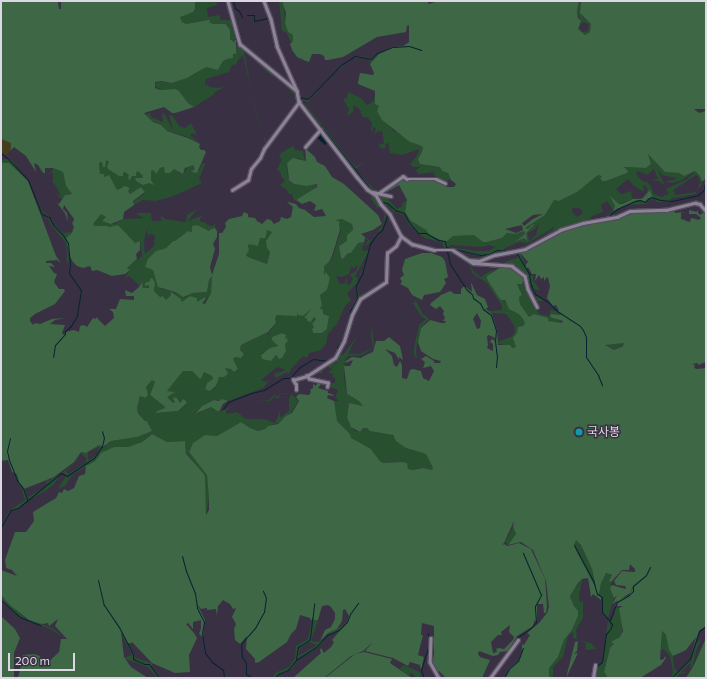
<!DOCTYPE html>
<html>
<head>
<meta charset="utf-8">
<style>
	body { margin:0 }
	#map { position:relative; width:707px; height:679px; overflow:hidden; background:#393043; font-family:Commissioner,"Noto Sans KR",sans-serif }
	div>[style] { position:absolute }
	.green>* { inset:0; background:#284f30 }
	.forest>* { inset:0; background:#3e6745 }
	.sand>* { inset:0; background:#453c1c }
	.water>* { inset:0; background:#072331 }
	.stream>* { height:1px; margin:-0.5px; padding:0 0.5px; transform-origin:0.5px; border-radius:0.5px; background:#072331 }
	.roads { filter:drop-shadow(1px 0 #564d5d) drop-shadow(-1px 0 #564d5d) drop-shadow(0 1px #564d5d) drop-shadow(0 -1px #564d5d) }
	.minor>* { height:2.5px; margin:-1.25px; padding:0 1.25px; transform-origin:1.25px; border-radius:1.25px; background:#8d8399 }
	.dots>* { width:11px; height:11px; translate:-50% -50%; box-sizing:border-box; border:2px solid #393043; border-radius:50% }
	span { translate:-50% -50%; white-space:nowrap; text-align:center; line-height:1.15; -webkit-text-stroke:3px #393043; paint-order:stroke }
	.poi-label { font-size:12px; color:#ddd7e3 }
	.left { translate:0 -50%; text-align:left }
	.frame { position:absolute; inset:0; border:2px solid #ddd7e3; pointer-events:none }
	.scale { position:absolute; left:8px; top:653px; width:67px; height:18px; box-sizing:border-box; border:2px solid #ddd7e3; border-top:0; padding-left:5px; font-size:12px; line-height:14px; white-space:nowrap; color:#ddd7e3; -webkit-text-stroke:3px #393043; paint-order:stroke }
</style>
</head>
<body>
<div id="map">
	<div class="green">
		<i style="clip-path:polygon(195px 1px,216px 1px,217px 5px,207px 8px,208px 17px,220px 15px,220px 20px,230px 20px,231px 22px,226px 1px,228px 1px,239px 46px,236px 39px,234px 42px,229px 38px,230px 30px,227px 24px,213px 24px,209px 22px,208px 20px,186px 24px,182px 22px,180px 17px,195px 4px)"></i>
		<i style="clip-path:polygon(279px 1px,282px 1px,284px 5px,285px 23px,288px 32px,293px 35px,293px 41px,291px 42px,286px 32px,282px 31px)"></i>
		<i style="clip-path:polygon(evenodd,579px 1px,581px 1px,580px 10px,582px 16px,591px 24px,590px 32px,585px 35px,578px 29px,581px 23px,577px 11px,579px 1px,582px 22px,589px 24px,588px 31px,583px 32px,579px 28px,582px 22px)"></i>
		<i style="clip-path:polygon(237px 44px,244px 51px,251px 89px,261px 130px,267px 143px,266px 144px,259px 124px,243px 55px,237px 61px,237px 64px,232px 65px,229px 72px,206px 79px,205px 86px,208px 84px,209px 87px,220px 88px,228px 85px,215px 92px,213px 95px,194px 107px,188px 103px,179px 91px,176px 89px,160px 90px,154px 85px,158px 81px,172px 83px,187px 78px,206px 67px,218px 70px,223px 61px,228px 58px,230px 59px,236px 53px)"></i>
		<i style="clip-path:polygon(240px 45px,297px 91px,297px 94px,279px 77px,262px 64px,295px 93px,298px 101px,296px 103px,294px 94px,278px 79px,271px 75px,255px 61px,262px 64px)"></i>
		<i style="clip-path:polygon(387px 49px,379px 54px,370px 63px,370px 61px,363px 57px,352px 59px,333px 74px,308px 102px,299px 98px,307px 100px,311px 97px,342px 65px,349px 60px,358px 56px,366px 57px,371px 59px,377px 53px)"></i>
		<i style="clip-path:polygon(348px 92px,361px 98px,367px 105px,374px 101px,374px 97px,376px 94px,376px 101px,380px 106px,380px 117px,394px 131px,404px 136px,410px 142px,422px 146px,423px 149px,419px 156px,420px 164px,440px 167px,442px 171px,448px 173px,451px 180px,450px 179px,446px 182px,443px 181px,434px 175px,434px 172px,418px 174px,416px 170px,420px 167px,413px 167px,410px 164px,418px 154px,419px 149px,402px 155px,390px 153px,388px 143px,385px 144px,386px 147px,384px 149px,379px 147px,379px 145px,384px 143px,382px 131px,380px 132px,378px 131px,374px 135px,376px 129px,373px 127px,373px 130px,371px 132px,372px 123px,368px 118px,363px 117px,360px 112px,361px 111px,357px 107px,353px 106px,353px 112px,347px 116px,349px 109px,343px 99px,347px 98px)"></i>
		<i style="clip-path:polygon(306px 105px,355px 167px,367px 160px,355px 169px,374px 189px,379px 191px,369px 188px,312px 116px,305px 106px)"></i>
		<i style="clip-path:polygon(150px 113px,151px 117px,163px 122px,162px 115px,164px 113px,173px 130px,169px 115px,173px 116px,179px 126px,185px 128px,191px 123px,197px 135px,192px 133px,190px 135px,200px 144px,188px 137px,165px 130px,161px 125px,152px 121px,146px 114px)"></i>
		<i style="clip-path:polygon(293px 146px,295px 150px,303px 151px,305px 161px,298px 158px,287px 163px,288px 178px,294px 184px,306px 186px,316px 184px,316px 187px,306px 195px,294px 201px,292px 194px,289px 194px,286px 189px,280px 185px,285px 181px,281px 176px,281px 173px,277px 170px,282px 159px,279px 157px,281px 153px)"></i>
		<i style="clip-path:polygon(evenodd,648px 154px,665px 172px,679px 173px,684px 176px,695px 171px,700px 176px,702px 185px,696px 190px,700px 183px,698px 176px,696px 175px,673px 190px,676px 195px,696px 192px,696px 194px,673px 198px,669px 200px,672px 201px,671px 202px,656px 202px,657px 201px,653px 199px,646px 204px,629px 205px,617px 210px,614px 215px,631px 209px,643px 208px,665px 209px,696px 200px,702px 202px,706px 210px,701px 204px,696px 202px,664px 209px,631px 210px,618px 216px,602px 218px,613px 213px,618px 209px,629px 204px,640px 201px,645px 203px,648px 199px,653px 198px,650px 190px,642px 199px,633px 199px,619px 204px,611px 197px,615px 206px,613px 211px,605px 214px,613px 210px,607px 201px,601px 205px,603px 212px,592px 216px,590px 219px,592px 221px,560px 230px,530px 247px,513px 252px,495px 254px,476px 260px,466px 258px,459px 253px,475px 259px,488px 255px,476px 255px,452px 249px,444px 251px,443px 243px,425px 238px,418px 233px,409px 225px,404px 215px,393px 211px,387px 205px,385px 207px,384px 205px,380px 202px,385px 202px,380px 201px,377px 194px,380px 193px,391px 197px,388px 199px,397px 209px,403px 206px,402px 204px,407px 200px,405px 212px,411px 221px,426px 230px,429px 235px,438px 240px,446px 242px,453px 236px,474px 235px,483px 242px,487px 242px,502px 238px,507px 233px,515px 234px,524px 231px,525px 234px,523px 236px,514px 242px,524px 238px,526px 241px,526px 233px,534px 225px,533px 224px,528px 229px,525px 228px,545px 215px,554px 200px,559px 201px,577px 192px,598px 175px,602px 175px,600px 178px,602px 181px,606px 181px,627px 173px,627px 169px,623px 167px,646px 168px,651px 164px,648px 154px,657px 168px,662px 175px,676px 178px,675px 180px,666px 181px,667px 182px,673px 183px,682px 180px,693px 172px,694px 173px,687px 179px,666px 189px,669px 194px,661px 197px,654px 194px,650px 185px,647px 182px,642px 181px,636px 174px,638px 171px,647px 175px,654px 169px,658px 179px,650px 180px,659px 181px,665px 186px,657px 168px,648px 154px,628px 179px,634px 186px,644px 192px,643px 186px,645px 185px,648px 190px,644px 197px,640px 199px,632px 198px,631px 191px,621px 194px,616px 189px,628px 179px,648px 154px,572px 208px,579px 208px,582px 210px,582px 214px,577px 217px,573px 213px,572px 208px,648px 154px,539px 223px,536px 235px,529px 241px,528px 233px,535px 229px,539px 223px,648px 154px,554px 227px,553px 230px,532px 244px,508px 251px,503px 251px,505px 248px,519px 242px,528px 243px,554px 227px,648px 154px,449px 245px,482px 247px,489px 245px,495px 247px,489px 251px,477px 251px,449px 247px,449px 245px)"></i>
		<i style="clip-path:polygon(6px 159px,11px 160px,28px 181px,41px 212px,36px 198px,43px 212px,49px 216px,54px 225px,63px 233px,72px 232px,73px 226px,70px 223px,74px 225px,72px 233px,66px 238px,70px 266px,66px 259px,67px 257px,66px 243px,51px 225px,48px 218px,42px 214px,48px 216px,41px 212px,28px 181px,9px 163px,1px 163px,1px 160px)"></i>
		<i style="clip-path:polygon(106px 160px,109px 162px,108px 169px,119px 176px,125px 172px,132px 176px,138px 171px,143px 176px,142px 178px,135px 178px,141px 184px,151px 180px,150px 171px,153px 170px,155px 173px,160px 168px,164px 167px,165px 170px,174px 169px,183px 174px,189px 165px,194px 165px,195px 169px,199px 171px,202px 163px,205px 164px,199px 179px,202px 183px,174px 196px,156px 201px,143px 200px,134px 205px,133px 202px,144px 194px,144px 190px,141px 187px,130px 194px,122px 187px,117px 190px,115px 188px,108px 175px,104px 177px,100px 174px,99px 163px,102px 162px,103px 163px)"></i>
		<i style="clip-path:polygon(53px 168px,63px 172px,66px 186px,72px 194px,65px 195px,62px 199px,59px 197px,55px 192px,61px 196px,54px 183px,52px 182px,53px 180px,53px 173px,45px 174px,52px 172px)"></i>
		<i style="clip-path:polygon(evenodd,372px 194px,378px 204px,379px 202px,390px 214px,395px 222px,396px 229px,392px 218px,387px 216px,385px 210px,386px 216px,382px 229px,363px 249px,368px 240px,366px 239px,362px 248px,363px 251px,370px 250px,357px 284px,359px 296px,380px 284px,385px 282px,361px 297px,354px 309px,352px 307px,358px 298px,356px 284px,347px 293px,351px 300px,345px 306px,337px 324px,328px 334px,326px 344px,321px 350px,309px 353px,307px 358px,303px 356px,291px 369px,289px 374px,287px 372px,276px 378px,274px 374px,286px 370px,277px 367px,261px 380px,266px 382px,270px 380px,263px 388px,228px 401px,214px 400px,202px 406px,195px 413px,197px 414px,211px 407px,219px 412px,240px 403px,226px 410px,226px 413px,227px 414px,237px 412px,246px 419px,264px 419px,275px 423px,280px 411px,280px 418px,289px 411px,289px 399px,291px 394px,282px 394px,278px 399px,275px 396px,270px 401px,253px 402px,269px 400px,274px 395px,276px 395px,278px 397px,283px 393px,292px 394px,298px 401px,291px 413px,278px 423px,268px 426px,265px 429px,258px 431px,249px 428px,241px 422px,217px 436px,205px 435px,193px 443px,189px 452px,207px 475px,209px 499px,206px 515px,204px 474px,186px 454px,185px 441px,167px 442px,151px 434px,142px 442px,128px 447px,114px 447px,101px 454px,95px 461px,72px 475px,65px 486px,58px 489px,55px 494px,64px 479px,67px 476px,62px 472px,55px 483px,47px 490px,27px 501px,19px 509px,9px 511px,9px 513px,4px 524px,1px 529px,9px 511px,25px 500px,21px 486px,18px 484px,14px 472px,17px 474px,19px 482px,23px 485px,28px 497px,44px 488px,47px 485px,46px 480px,49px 481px,65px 471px,78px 458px,81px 452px,86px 453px,99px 445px,103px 448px,111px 441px,137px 437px,144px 433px,152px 431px,147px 421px,145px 421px,138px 412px,137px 408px,140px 396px,146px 398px,148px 394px,146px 387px,152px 379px,155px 382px,150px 395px,164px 406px,165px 408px,157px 411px,157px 413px,178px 411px,187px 404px,185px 400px,183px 399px,180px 403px,177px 398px,174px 397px,173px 399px,175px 403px,173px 403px,166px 397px,174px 392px,167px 391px,183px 371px,192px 371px,200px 379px,202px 377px,204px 372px,212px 376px,213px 379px,207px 383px,205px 388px,211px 391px,216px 387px,217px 378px,227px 375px,228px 373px,225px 368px,231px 369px,234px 372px,238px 370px,233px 359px,235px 357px,241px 358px,244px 354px,240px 350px,241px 345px,268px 332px,269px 341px,269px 332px,281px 318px,276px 323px,275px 318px,277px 315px,295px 314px,303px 316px,311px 309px,304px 318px,307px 318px,307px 321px,311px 322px,315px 317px,316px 319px,312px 324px,314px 327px,312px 329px,313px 333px,322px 333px,327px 329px,329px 316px,323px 314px,323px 310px,320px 308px,322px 304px,320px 295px,327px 290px,330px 278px,326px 272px,324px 275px,324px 266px,329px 262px,333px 256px,341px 230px,339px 227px,340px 222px,336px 220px,342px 219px,352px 224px,353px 231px,347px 236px,347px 241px,339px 246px,341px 258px,343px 259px,348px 253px,351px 253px,358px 243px,364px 242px,365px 237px,371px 241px,383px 225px,385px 212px,379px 206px,378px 208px,376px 206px,371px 198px,372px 194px,368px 253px,364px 270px,357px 282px,358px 278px,355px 276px,368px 253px,372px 194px,358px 265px,356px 271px,349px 275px,353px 278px,350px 285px,347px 284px,346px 276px,345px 283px,340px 284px,336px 276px,342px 277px,349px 274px,351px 267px,354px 268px,358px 265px,372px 194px,282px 333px,285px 335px,285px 339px,287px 338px,288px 341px,285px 344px,286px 351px,282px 358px,279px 359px,276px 355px,271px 360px,262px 359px,261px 354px,264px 352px,265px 353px,270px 348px,278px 346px,272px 340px,272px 337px,282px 333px,372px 194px,99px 447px,97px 454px,88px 461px,88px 452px,99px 447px,372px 194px,81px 453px,86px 458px,86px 463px,68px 474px,66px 471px,77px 460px,81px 453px)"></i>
		<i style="clip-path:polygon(evenodd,197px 209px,188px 221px,201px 216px,202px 217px,200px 218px,200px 221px,206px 223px,207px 225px,213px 226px,215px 223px,215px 228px,212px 228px,209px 231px,197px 225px,192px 226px,192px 232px,188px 231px,175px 241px,172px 241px,166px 248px,161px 249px,153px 254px,145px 267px,153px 270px,157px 279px,157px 284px,162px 289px,176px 291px,185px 297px,193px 293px,207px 292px,209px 280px,212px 276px,211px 293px,204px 303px,201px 303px,203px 301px,197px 302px,197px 298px,190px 296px,182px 303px,181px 299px,171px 292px,171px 295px,166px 300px,163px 296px,160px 297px,154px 291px,155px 283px,152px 281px,150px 281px,150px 287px,146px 289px,143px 288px,143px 283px,141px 282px,139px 288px,138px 284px,129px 276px,124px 279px,130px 270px,127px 268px,142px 256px,140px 241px,135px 244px,118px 225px,109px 227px,107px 226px,95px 226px,93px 224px,101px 214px,106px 217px,102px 221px,114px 224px,123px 219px,144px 218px,136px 214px,138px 213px,151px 213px,152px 221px,162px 221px,160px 215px,165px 219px,184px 222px,186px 222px,187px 215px,197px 209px,147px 229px,148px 238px,149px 234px,154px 235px,155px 237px,154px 246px,145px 254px,144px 241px,147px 229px)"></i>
		<i style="clip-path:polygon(267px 230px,272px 232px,268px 239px,270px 251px,267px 264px,248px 257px,246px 255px,249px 244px,254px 244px,260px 238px,265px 238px)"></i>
		<i style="clip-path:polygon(515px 252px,521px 255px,526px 266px,527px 270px,530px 275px,533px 276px,533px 280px,540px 290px,537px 290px,535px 288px,535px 294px,544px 301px,538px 301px,527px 276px,515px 267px,504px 264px,505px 262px,517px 258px,518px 255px)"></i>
		<i style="clip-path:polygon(467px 260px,474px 272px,481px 277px,490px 271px,498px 269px,492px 272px,487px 279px,497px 295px,522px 316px,525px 323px,516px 335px,516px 347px,512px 348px,505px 345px,498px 344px,499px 341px,511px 337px,515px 332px,514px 325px,506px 314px,491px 313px,488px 311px,502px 310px,502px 306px,487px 283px,473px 274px)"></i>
		<i style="clip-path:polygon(522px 280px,526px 283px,539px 314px,549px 316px,551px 310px,556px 311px,561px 314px,560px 315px,551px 314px,563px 323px,548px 321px,534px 314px,529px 317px,520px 304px,519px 297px,522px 295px,517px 283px,520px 284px)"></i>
		<i style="clip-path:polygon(416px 301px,423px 314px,429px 319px,421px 327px,416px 350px,417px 359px,414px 355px,414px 348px,419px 325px,426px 319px,422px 317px,419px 313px,413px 303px)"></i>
		<i style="clip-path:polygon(372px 325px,374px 347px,362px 355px,348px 356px,345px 360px,344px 378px,347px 394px,359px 401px,363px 406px,349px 403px,347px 418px,348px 422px,355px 431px,360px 432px,363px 428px,367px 428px,375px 432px,389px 433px,406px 448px,426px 454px,433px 468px,433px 471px,423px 468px,413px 470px,408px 469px,402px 462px,383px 463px,380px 461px,371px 449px,350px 438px,350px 434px,337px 421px,335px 414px,334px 403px,334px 401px,338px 401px,338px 399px,335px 398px,338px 390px,327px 386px,329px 381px,330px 383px,335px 383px,335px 378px,332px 377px,333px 374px,328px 373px,342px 356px,330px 369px,328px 366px,324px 368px,321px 374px,316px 371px,309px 378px,308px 376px,335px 358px,338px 353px,340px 355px,344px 354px,357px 336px,348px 354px,360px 354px,373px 347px,371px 337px)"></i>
		<i style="clip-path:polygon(624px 344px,614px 350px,605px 345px,624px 343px)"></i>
		<i style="clip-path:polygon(513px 527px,516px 534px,508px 545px,505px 542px)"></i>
		<i style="clip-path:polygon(576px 540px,581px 545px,592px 569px,594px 583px,577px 552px,574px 544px)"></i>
		<i style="clip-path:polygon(606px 573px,612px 576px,611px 585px,614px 598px,608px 618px,602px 612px,602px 597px,599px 594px,601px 583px)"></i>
		<i style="clip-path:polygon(582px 579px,579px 596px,580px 602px,583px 601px,583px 618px,576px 630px,577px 639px,573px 638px,573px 632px,568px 636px,563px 657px,553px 667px,553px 677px,549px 678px,549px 668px,558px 657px,564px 640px,572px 630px,578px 616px,570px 595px)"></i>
		<i style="clip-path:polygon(1px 595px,25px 618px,52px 628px,67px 639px,50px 629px,20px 617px,2px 600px)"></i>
		<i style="clip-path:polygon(615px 607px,619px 608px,622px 616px,622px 635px,613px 642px,614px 644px,609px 651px,604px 672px,608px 678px,595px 678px,596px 668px,603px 661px,608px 619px,611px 628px,611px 621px,615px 613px)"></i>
		<i style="clip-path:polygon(evenodd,313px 617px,314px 619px,318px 620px,311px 641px,315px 642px,322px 641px,328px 633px,338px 629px,347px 621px,338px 632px,327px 636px,323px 643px,310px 653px,301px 656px,292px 669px,273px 678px,275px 673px,289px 667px,295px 658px,296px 646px,308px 639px,313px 617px,310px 642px,317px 645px,298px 656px,300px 648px,310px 642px)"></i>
		<i style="clip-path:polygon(662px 631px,667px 637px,669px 650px,673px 656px,674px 668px,678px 672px,690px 659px,696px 643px,702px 638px,697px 648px,693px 665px,690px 669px,691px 662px,681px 672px,687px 672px,679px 674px,676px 678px,671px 678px,673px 672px,670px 656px,663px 649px,661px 650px)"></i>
		<i style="clip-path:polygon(120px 632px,128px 643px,135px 658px,152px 663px,152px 667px,160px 678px,157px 678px,148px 667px,125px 659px,124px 658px,132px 655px)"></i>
		<i style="clip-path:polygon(578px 640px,591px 643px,596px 649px,585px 650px,586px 643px)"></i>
		<i style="clip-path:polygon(403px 665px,420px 672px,421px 678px,417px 678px,411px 673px,409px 676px,400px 669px)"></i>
	</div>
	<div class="forest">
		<i style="clip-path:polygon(1px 1px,58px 1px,59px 9px,61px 9px,61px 1px,195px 1px,195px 9px,193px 12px,180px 17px,182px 22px,186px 24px,208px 20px,210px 20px,209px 22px,213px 24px,226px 24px,230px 30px,230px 39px,234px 42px,236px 39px,236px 54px,233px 54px,233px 58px,227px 59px,223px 61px,218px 70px,206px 67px,187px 78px,172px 83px,161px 81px,155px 82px,155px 88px,160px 90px,176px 89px,179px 91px,188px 103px,194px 107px,175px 113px,172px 113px,164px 107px,144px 113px,153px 122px,161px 125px,167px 131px,188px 138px,200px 144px,199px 147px,201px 150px,204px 150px,206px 152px,197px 173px,191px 172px,195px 169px,193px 165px,185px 168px,183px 174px,174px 169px,170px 173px,165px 173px,164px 167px,160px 168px,156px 174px,153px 170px,151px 171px,151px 180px,154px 185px,149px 183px,143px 185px,136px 181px,135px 178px,142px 178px,143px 176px,138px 171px,136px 173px,136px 176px,132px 176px,130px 180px,128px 179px,129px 175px,125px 172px,123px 173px,123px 176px,119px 176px,108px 169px,107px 167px,109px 162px,106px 160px,105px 167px,103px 167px,102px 162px,99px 163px,100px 174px,104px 174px,104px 177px,109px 175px,117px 190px,125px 186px,130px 188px,128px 191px,130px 194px,141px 187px,145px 192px,133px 201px,134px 205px,124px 212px,123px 219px,111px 224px,102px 221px,106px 217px,101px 214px,93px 224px,95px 226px,107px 226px,109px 227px,118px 225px,135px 243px,140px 241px,140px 250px,136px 254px,137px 259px,127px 268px,130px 270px,125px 274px,112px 276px,97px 270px,92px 271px,90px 266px,83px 268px,77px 266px,73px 262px,70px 257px,66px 238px,72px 233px,74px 227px,72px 222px,74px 221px,74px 219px,64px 205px,63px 209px,67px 213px,68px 222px,65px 213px,57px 203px,59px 204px,65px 195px,72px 194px,66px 186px,63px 172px,53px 168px,45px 168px,45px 173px,43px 173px,38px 165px,34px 163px,36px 172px,26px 156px,14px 147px,10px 151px,11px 144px,1px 139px)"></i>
		<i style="clip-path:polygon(evenodd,282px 1px,427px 1px,429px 4px,438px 1px,579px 1px,577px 11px,578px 18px,581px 21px,578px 29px,585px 35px,590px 32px,591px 24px,580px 13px,581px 1px,706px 1px,706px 109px,694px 109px,699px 113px,706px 111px,706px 178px,702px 182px,700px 176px,695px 171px,684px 176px,679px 173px,665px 172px,648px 154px,651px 164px,646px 168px,624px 167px,628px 171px,627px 173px,606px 181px,602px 181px,600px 178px,602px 176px,598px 175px,577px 192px,559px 201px,554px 200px,545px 215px,525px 228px,528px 229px,533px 224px,534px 225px,526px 233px,527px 241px,524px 238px,514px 242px,523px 236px,525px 234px,524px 231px,515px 234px,507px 233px,502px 238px,487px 242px,483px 242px,474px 235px,453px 236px,446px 242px,438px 239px,429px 235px,426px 230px,411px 221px,405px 212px,407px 200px,399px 185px,387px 192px,381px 192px,403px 177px,406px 180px,436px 179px,447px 187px,454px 187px,456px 184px,451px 180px,448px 173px,442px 171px,440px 167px,420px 164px,418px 159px,423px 149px,422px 146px,410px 142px,382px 120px,377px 111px,379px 106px,375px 104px,375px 91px,358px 84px,358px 82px,360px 73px,373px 75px,374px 73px,370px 64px,379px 54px,393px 47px,403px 46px,409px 42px,409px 25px,407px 26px,406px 32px,377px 37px,343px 57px,328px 60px,325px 60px,324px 56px,320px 54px,312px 54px,309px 62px,306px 61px,297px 57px,292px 50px,290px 44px,293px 41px,293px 35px,288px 32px,285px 23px,286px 13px,282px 1px,543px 214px,533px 219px,524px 226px,522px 223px,533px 215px,543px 214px,282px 1px,522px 225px,523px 230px,516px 233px,505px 229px,522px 225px)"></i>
		<i style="clip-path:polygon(evenodd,305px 148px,315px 157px,317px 162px,325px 166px,332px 177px,344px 184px,378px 215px,382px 224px,373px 230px,361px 234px,365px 237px,364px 242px,358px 243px,351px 253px,348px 253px,343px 259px,341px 258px,339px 246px,347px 241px,347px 235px,353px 230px,352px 224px,342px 219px,336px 220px,340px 222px,339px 224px,340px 230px,332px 256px,329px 262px,324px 266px,324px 275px,326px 272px,330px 278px,327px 290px,320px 295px,322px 305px,320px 308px,323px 310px,323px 314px,329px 316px,327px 329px,322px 333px,313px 333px,312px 329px,314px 327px,312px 324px,316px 319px,314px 317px,311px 322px,307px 321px,307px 318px,304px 318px,311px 309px,303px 316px,298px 315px,298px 312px,297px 316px,277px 315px,275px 318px,276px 323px,268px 332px,241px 345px,240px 350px,244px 354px,241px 358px,235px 357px,233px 359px,238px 369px,234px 372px,231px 369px,225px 368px,228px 373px,227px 375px,224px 377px,219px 377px,216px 386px,210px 391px,205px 389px,207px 383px,213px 379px,212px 376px,204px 372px,202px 377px,200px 379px,192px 371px,183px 371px,167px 391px,175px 392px,167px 397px,173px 403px,175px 402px,173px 399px,174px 397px,177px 398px,180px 403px,183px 399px,185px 400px,187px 403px,178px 411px,156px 413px,157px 411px,165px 408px,164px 406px,150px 395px,155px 382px,152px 380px,146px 387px,148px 394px,146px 398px,140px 396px,137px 408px,138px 413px,145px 421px,147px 421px,152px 431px,137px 437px,111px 441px,103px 447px,99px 445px,86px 453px,81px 452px,74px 462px,54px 477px,24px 489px,19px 482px,17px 474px,12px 472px,8px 460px,1px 461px,1px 163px,9px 163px,28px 181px,56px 256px,61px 263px,57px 260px,46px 261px,46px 263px,51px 263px,55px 267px,49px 266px,54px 273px,57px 274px,54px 282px,59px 289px,64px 289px,65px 291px,55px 304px,35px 314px,30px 318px,30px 321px,33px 325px,35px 323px,40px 324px,52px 319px,65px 318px,55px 320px,50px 324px,65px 325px,62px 333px,64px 335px,66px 332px,74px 330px,79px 332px,80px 326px,84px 325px,87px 327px,93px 318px,96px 319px,96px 317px,105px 326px,114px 318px,113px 312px,109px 309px,116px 309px,120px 299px,134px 300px,134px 296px,126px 296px,125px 290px,132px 293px,140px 286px,142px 281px,143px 288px,149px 288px,149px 285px,145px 286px,145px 283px,150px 281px,150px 278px,153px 279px,155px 283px,154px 291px,160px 297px,163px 296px,166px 300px,171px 295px,171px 292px,181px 299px,182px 302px,190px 296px,197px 298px,197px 302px,205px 297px,205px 299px,202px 303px,205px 304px,211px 293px,212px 276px,209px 280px,207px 292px,193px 293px,183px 297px,176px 292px,158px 287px,153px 270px,145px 267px,148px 259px,156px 251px,166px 248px,173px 241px,175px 241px,188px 231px,192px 232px,192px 226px,197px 225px,209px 231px,211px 229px,215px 228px,217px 231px,217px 237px,213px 244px,215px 249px,210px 267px,212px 275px,219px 254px,219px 233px,222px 233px,226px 227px,225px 223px,229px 219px,242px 216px,244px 212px,248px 214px,248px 217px,255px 218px,257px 221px,262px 224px,267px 219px,271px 220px,274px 224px,280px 221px,281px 217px,287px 219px,291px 217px,293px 207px,287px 202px,288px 202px,296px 204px,299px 208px,305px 210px,314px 217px,326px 216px,322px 209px,314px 211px,316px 205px,310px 201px,302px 204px,296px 200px,317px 187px,317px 184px,306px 186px,294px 184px,289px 180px,287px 163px,293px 158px,306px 161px,305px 148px,267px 230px,272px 232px,266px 241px,267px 248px,270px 252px,267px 264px,248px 257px,246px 255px,249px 250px,248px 247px,249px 244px,258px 246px,260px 238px,265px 238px,266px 236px,267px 230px)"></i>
		<i style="clip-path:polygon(650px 190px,653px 198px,648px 198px,645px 202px,640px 200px,635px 201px,613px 211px,615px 206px,610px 196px,619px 204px,622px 204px,633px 199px,642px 199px)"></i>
		<i style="clip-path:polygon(evenodd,679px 207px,679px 209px,674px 210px,675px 213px,685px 212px,681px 213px,681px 219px,685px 220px,686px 221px,690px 222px,691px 218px,699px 220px,701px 218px,696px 214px,689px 214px,689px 210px,697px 212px,698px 209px,698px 213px,700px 215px,706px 211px,706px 362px,698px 365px,698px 363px,692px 364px,695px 365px,694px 368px,697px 369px,706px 368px,706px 626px,699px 631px,691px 655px,696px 637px,686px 650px,673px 656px,669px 650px,666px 635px,662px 631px,660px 660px,664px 659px,665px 656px,666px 658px,661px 665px,640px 678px,608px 678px,604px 672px,610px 648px,614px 644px,611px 642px,620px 637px,623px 631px,619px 608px,623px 606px,615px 606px,618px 600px,629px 595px,633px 588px,633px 586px,630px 593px,612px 604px,618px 594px,626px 588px,625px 586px,616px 585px,614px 581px,622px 571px,635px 572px,635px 569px,630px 564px,629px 570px,622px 570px,611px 582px,609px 581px,612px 575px,606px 573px,601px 583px,599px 594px,597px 593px,601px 597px,601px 600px,593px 594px,591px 597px,588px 578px,582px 579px,578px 583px,570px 596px,574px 606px,578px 611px,578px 616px,572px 630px,564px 640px,558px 657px,549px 668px,549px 678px,505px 678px,509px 669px,518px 661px,522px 652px,522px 644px,524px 645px,530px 635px,527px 633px,539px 623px,547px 613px,549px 607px,546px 581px,533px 550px,521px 542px,508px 545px,516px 534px,513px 527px,514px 521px,504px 543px,501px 546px,504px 544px,508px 546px,519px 543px,531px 549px,545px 579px,547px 606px,546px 613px,544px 613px,543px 604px,537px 604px,537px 622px,535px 625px,536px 623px,535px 619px,533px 626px,517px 636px,508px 651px,500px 652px,498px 655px,493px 656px,479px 651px,478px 654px,480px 657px,490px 660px,482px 678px,446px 678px,439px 671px,436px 673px,432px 665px,434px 655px,434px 626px,422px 623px,421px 635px,423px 635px,418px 655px,424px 657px,421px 671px,420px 665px,410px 662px,408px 666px,393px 658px,365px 651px,373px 642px,363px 651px,351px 656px,324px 678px,293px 678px,321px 653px,320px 650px,321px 648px,324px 653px,331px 647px,334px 642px,332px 640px,347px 622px,349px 616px,345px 609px,343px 610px,342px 621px,337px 629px,328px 633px,320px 641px,325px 630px,331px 627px,335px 619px,335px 613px,331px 607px,328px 605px,322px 606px,318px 620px,314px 620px,313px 617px,311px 621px,310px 618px,300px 615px,296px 629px,291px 634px,287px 642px,259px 662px,255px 663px,255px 659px,246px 649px,247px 636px,240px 644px,235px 640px,234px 629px,236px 624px,232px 617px,236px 608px,233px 609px,230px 604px,223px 600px,218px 606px,217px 616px,216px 609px,207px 610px,207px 608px,201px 609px,197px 604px,205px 620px,203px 637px,199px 634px,201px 629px,201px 620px,193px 622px,193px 629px,188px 623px,186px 624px,194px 633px,197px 638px,189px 655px,190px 672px,175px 673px,152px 663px,131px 641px,132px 643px,128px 643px,121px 632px,124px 657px,131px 667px,148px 678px,18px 678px,23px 655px,34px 654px,40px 656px,41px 667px,44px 666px,59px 652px,61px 639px,67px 639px,55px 626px,58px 619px,49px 626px,48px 623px,42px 624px,29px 620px,10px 605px,1px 595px,1px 570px,17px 576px,12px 570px,6px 568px,5px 560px,15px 532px,26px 532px,34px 521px,33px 512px,56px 498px,59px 492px,62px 493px,64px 489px,68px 491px,74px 488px,79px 476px,85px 474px,86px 466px,95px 461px,101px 453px,114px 447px,128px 447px,142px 442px,152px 434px,167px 442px,185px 441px,186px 454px,204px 474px,205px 478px,206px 515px,209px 510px,209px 499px,207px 475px,189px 452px,193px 443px,205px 435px,217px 436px,241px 422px,250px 428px,258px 431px,265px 429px,268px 426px,278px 424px,286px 416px,292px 413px,299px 401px,296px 397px,299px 394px,309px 395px,311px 392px,310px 390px,313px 388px,313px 384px,316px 386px,318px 380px,327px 383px,326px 386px,321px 384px,318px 388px,328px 391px,328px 393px,334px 395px,333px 396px,328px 395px,327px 398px,334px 401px,337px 421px,350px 434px,351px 438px,371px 449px,380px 461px,383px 463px,402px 462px,407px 463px,408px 469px,413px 470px,423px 468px,432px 470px,433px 468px,426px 454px,406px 448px,396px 441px,393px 435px,370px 431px,367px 428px,363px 428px,360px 432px,351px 427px,347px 418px,349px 403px,363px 406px,359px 401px,347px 394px,344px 366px,350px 366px,353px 360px,345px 363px,346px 361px,352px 357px,361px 358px,364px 356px,373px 352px,376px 341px,384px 341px,389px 337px,400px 346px,403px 360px,399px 357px,399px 360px,395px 353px,385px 349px,392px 356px,394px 365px,397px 367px,400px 361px,402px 365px,402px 378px,407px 379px,410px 370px,413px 369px,421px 371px,423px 378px,429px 381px,434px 371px,431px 366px,423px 368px,425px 362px,421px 359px,426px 356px,434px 361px,434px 363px,440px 363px,441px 361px,433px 359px,421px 351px,418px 342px,421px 328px,430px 320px,441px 323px,445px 323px,446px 321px,443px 321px,445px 318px,443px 314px,444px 311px,440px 306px,436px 309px,430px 305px,431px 303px,441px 295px,450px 291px,455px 294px,461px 294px,461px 289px,463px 287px,466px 287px,472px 292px,471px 282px,477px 295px,485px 299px,488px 307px,486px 309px,492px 314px,497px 330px,498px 345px,510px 345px,512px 348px,516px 347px,513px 338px,517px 333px,518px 327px,523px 326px,525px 323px,523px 319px,519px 314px,509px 309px,505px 300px,501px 300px,497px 295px,487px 279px,487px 276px,504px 265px,508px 265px,524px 275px,526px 283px,523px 280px,522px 284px,517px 284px,522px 295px,519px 297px,520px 304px,529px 317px,534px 314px,548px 318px,548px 321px,562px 323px,563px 321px,550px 317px,551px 314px,560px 315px,561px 314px,556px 311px,559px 311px,556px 305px,553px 306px,547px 298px,550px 286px,548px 278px,547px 277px,544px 281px,544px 277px,541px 279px,539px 275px,535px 281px,536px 274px,532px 274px,528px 267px,526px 269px,526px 264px,528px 262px,522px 255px,516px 251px,557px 232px,573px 226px,609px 219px,630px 211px,664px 211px,679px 207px,477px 313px,481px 321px,480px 328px,477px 329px,473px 319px,477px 313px,679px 207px,489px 335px,495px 338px,495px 341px,492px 339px,490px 342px,493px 344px,493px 351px,487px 348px,488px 345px,487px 336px,489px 335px,679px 207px,624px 343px,623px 346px,614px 350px,605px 345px,624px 343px,679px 207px,576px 540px,581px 545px,592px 569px,596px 588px,577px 552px,574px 545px,576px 540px,679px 207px,510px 625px,509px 632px,514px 637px,513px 640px,504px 649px,499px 648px,496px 649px,497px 652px,493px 653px,491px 642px,498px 635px,502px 635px,501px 632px,510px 625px)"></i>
		<i style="clip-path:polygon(422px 253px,431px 253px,442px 257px,445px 261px,448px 277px,444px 279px,446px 283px,440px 292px,424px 295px,422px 300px,412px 295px,408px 288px,400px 284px,402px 282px,400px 278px,404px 275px,402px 270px,405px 259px)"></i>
		<i style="clip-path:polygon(282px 333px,286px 335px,285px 339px,287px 338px,288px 341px,285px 344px,286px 351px,282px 358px,279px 359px,276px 355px,271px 361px,262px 359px,261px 355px,270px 348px,278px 346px,272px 340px,272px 337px)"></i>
		<i style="clip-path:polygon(222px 399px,228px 401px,223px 404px,219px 412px,211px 407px,195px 414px,202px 406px,214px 400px,219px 401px)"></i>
		<i style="clip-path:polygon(612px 585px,625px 589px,614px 598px,610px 588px)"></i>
		<i style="clip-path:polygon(1px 616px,15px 629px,20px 638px,14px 653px,14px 678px,1px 678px)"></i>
		<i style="clip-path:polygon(706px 638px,706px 678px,686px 678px,694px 665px)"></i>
		<i style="clip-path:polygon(578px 641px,577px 651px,574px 654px,578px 653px,566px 678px,575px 642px)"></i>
		<i style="clip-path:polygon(364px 652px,392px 659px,390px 663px,412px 678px,325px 678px,355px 654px)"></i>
	</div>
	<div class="sand">
		<i style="clip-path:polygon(1px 139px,11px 143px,10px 151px,6px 156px,1px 152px)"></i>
	</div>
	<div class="water">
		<i style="clip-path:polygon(321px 133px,328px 143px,325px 145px,316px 137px)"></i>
	</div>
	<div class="stream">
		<i style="left:226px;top:1px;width:44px;rotate:75.7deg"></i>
		<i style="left:237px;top:44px;width:78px;rotate:39.8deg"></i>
		<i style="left:233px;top:1px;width:7px;rotate:74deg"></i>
		<i style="left:235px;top:8px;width:5px;rotate:37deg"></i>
		<i style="left:239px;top:11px;width:7px;rotate:63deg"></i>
		<i style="left:247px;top:15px;width:7px"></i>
		<i style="left:254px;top:15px;width:6px;rotate:90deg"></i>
		<i style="left:254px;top:21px;width:14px;rotate:-12deg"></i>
		<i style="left:268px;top:18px;width:18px;rotate:-109deg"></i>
		<i style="left:299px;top:97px;width:9px;rotate:13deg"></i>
		<i style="left:308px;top:99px;width:47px;rotate:-45.9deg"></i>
		<i style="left:341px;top:65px;width:17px;rotate:-33deg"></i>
		<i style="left:355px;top:56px;width:16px;rotate:11deg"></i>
		<i style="left:371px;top:59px;width:8px;rotate:-45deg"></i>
		<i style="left:377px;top:53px;width:17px;rotate:-21deg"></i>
		<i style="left:393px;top:47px;width:16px;rotate:-4deg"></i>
		<i style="left:409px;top:46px;width:13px;rotate:18deg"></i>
		<i style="left:300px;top:100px;width:116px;rotate:51.6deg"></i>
		<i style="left:1px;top:153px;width:8px;rotate:40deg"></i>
		<i style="left:8px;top:159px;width:29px;rotate:46deg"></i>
		<i style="left:28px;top:180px;width:35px;rotate:68deg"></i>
		<i style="left:706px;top:181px;width:6px;rotate:108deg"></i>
		<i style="left:704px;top:187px;width:4px;rotate:63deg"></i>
		<i style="left:373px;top:194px;width:15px;rotate:53deg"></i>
		<i style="left:382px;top:202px;width:5px;rotate:11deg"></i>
		<i style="left:387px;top:203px;width:11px;rotate:41deg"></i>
		<i style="left:395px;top:210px;width:9px;rotate:18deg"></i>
		<i style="left:404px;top:213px;width:9px;rotate:63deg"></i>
		<i style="left:408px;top:221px;width:16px;rotate:50deg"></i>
		<i style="left:418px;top:233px;width:8px"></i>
		<i style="left:426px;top:233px;width:14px;rotate:30deg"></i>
		<i style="left:438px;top:240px;width:7px;rotate:8deg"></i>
		<i style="left:445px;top:241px;width:7px;rotate:82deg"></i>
		<i style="left:42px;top:214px;width:8px;rotate:23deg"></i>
		<i style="left:49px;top:217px;width:9px;rotate:63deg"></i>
		<i style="left:53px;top:225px;width:14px;rotate:45deg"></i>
		<i style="left:63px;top:235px;width:9px;rotate:58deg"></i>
		<i style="left:68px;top:243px;width:22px;rotate:85deg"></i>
		<i style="left:70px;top:265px;width:8px;rotate:97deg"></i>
		<i style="left:69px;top:273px;width:21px;rotate:55deg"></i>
		<i style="left:81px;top:290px;width:26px;rotate:99deg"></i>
		<i style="left:77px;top:316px;width:12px;rotate:121deg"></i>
		<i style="left:71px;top:326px;width:8px;rotate:140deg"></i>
		<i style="left:65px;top:331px;width:3px;rotate:90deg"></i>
		<i style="left:65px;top:334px;width:15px;rotate:132deg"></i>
		<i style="left:55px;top:345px;width:12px;rotate:99deg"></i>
		<i style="left:609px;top:216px;width:11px;rotate:-41deg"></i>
		<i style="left:617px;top:209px;width:20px;rotate:-24deg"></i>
		<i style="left:635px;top:201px;width:5px;rotate:-11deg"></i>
		<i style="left:640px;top:200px;width:5px;rotate:22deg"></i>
		<i style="left:645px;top:202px;width:8px;rotate:-40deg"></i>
		<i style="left:651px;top:197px;width:9px;rotate:18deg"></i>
		<i style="left:660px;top:200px;width:12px;rotate:5deg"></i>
		<i style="left:672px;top:201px;width:27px;rotate:-13deg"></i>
		<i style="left:698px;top:195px;width:9px;rotate:-41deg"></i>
		<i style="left:446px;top:247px;width:35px;rotate:13deg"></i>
		<i style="left:480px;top:255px;width:9px;rotate:-6deg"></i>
		<i style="left:489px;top:254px;width:9px;rotate:-27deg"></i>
		<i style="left:497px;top:250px;width:12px;rotate:5deg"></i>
		<i style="left:447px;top:251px;width:13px;rotate:77deg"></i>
		<i style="left:450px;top:264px;width:31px;rotate:57deg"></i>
		<i style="left:467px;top:290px;width:6px;rotate:39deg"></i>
		<i style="left:472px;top:294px;width:4px;rotate:76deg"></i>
		<i style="left:473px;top:298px;width:9px;rotate:36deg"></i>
		<i style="left:480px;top:303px;width:7px;rotate:63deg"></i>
		<i style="left:483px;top:309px;width:10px;rotate:37deg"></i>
		<i style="left:491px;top:315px;width:16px;rotate:72deg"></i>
		<i style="left:496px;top:330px;width:11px;rotate:95deg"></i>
		<i style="left:495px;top:341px;width:16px;rotate:83deg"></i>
		<i style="left:497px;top:357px;width:10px;rotate:96deg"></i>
		<i style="left:516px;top:252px;width:26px;rotate:59deg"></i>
		<i style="left:529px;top:274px;width:11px;rotate:80deg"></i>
		<i style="left:531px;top:285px;width:10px;rotate:66deg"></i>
		<i style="left:535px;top:294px;width:15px;rotate:32deg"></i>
		<i style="left:548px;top:302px;width:13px;rotate:45deg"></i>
		<i style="left:557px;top:311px;width:27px;rotate:33deg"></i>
		<i style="left:580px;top:326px;width:5px;rotate:53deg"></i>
		<i style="left:583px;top:330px;width:8px;rotate:67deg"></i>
		<i style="left:586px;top:337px;width:20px;rotate:90deg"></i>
		<i style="left:586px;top:357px;width:22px;rotate:56deg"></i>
		<i style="left:598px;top:375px;width:11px;rotate:68deg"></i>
		<i style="left:337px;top:351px;width:4px;rotate:-90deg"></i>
		<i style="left:337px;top:347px;width:11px;rotate:-52deg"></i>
		<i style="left:344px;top:338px;width:28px;rotate:-77deg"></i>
		<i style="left:350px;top:311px;width:14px;rotate:-60deg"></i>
		<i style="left:357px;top:299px;width:14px;rotate:-94deg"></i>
		<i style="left:356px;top:285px;width:13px;rotate:-61deg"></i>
		<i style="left:362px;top:274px;width:31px;rotate:-75deg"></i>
		<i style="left:370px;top:244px;width:12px;rotate:-55deg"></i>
		<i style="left:377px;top:234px;width:6px;rotate:-39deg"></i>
		<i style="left:382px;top:230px;width:9px;rotate:-69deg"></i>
		<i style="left:385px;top:222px;width:6px;rotate:-72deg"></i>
		<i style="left:387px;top:216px;width:6px;rotate:-108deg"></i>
		<i style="left:223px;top:409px;width:9px;rotate:-54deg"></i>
		<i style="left:228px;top:402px;width:25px;rotate:-21deg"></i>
		<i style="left:251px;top:393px;width:13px;rotate:-13deg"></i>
		<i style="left:264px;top:390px;width:22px;rotate:-32deg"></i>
		<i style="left:283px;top:378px;width:7px"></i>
		<i style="left:290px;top:378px;width:15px;rotate:-48deg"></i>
		<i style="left:300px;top:367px;width:15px;rotate:-32deg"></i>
		<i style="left:313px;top:359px;width:16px;rotate:7deg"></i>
		<i style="left:10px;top:438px;width:13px;rotate:103deg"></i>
		<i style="left:7px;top:451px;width:9px;rotate:77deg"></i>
		<i style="left:9px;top:460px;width:24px;rotate:68deg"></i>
		<i style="left:18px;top:482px;width:8px;rotate:50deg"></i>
		<i style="left:23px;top:488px;width:12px;rotate:70deg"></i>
		<i style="left:1px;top:527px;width:20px;rotate:-60deg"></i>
		<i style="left:11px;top:510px;width:7px;rotate:-16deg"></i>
		<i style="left:18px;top:508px;width:55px;rotate:-39.1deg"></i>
		<i style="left:61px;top:473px;width:7px;rotate:27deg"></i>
		<i style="left:67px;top:476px;width:32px;rotate:-34deg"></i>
		<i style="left:94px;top:458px;width:14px;rotate:-56deg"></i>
		<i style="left:102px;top:446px;width:8px;rotate:-76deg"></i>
		<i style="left:104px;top:438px;width:7px;rotate:-106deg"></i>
		<i style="left:574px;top:545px;width:40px;rotate:62deg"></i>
		<i style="left:593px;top:580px;width:15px;rotate:74deg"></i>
		<i style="left:597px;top:594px;width:6px;rotate:31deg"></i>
		<i style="left:602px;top:597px;width:15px;rotate:90deg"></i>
		<i style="left:602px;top:612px;width:16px;rotate:50deg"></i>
		<i style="left:612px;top:624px;width:4px;rotate:104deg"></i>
		<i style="left:611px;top:628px;width:8px;rotate:130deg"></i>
		<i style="left:606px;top:634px;width:28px;rotate:98deg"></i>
		<i style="left:602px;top:662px;width:8px;rotate:140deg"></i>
		<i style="left:182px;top:556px;width:16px;rotate:75deg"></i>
		<i style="left:186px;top:571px;width:24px;rotate:68deg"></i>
		<i style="left:195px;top:593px;width:15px;rotate:82deg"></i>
		<i style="left:197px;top:608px;width:16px;rotate:63deg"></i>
		<i style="left:204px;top:622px;width:11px;rotate:100deg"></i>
		<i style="left:202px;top:633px;width:20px;rotate:81deg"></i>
		<i style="left:205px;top:653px;width:11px;rotate:52deg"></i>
		<i style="left:212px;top:662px;width:14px;rotate:36deg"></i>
		<i style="left:223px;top:670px;width:7px;rotate:82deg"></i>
		<i style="left:224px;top:677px;width:6px;rotate:9deg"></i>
		<i style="left:98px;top:580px;width:26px;rotate:77deg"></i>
		<i style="left:104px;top:605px;width:27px;rotate:56deg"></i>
		<i style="left:119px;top:627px;width:31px;rotate:63deg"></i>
		<i style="left:133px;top:655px;width:4px;rotate:90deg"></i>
		<i style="left:133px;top:659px;width:12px;rotate:24deg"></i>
		<i style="left:144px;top:664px;width:5px"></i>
		<i style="left:149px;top:664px;width:17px;rotate:54deg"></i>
		<i style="left:1px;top:600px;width:25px;rotate:42deg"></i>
		<i style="left:20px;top:617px;width:22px;rotate:22deg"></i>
		<i style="left:610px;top:620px;width:19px;rotate:-69deg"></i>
		<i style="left:617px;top:602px;width:14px;rotate:-30deg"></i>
		<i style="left:629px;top:595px;width:6px;rotate:-45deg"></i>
		<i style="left:633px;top:591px;width:5px;rotate:-90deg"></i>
		<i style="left:633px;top:586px;width:17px;rotate:-40deg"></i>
		<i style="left:646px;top:575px;width:9px;rotate:-63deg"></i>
		<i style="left:296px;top:659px;width:12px;rotate:-81deg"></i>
		<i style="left:298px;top:647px;width:12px;rotate:-31deg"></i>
		<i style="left:308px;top:641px;width:4px;rotate:-56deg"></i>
		<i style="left:310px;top:638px;width:35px;rotate:-83deg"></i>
		<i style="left:253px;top:678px;width:8px;rotate:-150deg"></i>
		<i style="left:246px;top:674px;width:11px;rotate:-90deg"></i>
		<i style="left:246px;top:663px;width:7px;rotate:-124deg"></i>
		<i style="left:242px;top:657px;width:13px;rotate:-94deg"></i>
		<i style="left:241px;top:644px;width:21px;rotate:-49deg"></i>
		<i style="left:255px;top:628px;width:18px;rotate:-61deg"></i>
		<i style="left:264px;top:612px;width:14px;rotate:-82deg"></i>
		<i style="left:266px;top:598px;width:8px;rotate:-113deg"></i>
		<i style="left:274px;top:678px;width:6px;rotate:-45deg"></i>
		<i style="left:278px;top:674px;width:11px;rotate:-22deg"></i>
		<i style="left:288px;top:670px;width:13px;rotate:-51deg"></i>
		<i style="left:296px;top:660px;width:24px;rotate:-33deg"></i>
		<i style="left:316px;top:647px;width:16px;rotate:-47deg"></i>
		<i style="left:327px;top:635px;width:13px;rotate:-23deg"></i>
		<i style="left:339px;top:630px;width:11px;rotate:-45deg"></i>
		<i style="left:347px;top:622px;width:9px;rotate:-69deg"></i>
		<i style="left:350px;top:614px;width:14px;rotate:-54deg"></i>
		<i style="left:424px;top:678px;width:9px;rotate:-111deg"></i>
		<i style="left:421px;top:670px;width:24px;rotate:-73deg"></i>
		<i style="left:428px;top:647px;width:14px;rotate:-90deg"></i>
		<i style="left:488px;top:678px;width:51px;rotate:-53.8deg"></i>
		<i style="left:518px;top:637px;width:14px;rotate:-34deg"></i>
		<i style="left:530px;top:629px;width:9px;rotate:-49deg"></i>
		<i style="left:536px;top:622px;width:16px;rotate:-94deg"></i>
		<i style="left:535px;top:606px;width:13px;rotate:-61deg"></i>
		<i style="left:541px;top:595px;width:46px;rotate:-113.2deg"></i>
		<i style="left:504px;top:678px;width:10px;rotate:-61deg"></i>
		<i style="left:509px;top:669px;width:12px;rotate:-42deg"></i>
		<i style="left:518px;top:661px;width:14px;rotate:-69deg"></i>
		<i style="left:671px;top:678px;width:27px;rotate:-45deg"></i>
		<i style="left:690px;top:659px;width:29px;rotate:-72deg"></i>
		<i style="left:699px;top:631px;width:9px;rotate:-36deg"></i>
	</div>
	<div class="roads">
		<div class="minor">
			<i style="left:228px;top:1px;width:45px;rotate:74.4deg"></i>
			<i style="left:240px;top:44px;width:74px;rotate:39.5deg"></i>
			<i style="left:264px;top:1px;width:19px;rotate:69deg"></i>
			<i style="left:271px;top:19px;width:28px;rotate:77deg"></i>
			<i style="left:277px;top:46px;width:49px;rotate:66deg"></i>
			<i style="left:297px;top:91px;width:11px;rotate:80deg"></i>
			<i style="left:299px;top:102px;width:95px;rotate:52.3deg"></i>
			<i style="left:357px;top:177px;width:16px;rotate:50deg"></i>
			<i style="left:367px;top:189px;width:11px;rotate:34deg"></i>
			<i style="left:376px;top:195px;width:10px;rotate:61deg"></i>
			<i style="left:381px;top:204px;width:13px;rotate:48deg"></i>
			<i style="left:390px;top:214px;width:25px;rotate:63deg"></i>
			<i style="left:401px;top:236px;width:14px;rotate:36deg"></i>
			<i style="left:412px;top:244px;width:23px;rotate:15deg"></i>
			<i style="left:434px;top:250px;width:19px"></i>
			<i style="left:453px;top:250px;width:24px;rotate:33deg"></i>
			<i style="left:473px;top:263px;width:39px;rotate:4deg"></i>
			<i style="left:512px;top:266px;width:16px;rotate:38deg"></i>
			<i style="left:525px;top:276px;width:13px;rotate:77deg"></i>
			<i style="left:528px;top:289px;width:20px;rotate:63deg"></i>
			<i style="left:305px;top:147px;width:23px;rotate:-49deg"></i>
			<i style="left:232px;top:190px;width:19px;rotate:-32deg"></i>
			<i style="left:248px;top:180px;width:11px;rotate:-75deg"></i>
			<i style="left:251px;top:169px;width:14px;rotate:-51deg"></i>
			<i style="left:260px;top:158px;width:10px;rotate:-66deg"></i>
			<i style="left:264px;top:149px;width:59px;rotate:-53.3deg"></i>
			<i style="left:373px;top:192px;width:18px;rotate:13deg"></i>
			<i style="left:379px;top:193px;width:29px;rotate:-35deg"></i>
			<i style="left:403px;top:176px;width:5px;rotate:37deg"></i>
			<i style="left:407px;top:179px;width:29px"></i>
			<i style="left:436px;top:179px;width:10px;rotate:24deg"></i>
			<i style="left:469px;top:260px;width:10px;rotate:6deg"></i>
			<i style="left:479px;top:261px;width:17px;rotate:-21deg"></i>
			<i style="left:495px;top:255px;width:31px;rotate:-11deg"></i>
			<i style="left:525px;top:249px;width:40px;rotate:-28deg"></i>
			<i style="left:560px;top:230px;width:24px;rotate:-17deg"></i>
			<i style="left:583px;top:223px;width:35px;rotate:-10deg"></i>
			<i style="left:617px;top:217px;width:14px;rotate:-25deg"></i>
			<i style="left:630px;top:211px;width:36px;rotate:-2deg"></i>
			<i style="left:666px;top:210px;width:30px;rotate:-14deg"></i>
			<i style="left:695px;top:203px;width:5px;rotate:11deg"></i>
			<i style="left:700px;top:204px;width:9px;rotate:49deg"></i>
			<i style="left:327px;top:387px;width:4px;rotate:-76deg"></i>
			<i style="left:328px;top:383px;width:19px;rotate:-168deg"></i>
			<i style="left:309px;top:379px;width:4px;rotate:-124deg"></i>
			<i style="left:307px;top:376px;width:33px;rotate:-33deg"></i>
			<i style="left:335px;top:358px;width:19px;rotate:-62deg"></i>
			<i style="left:344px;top:341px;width:27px;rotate:-73deg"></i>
			<i style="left:352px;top:315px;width:18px;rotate:-63deg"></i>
			<i style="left:360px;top:299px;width:31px;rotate:-33deg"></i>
			<i style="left:386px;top:282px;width:29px;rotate:-88deg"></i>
			<i style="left:387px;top:253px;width:11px;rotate:-38deg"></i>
			<i style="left:396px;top:246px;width:11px;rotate:-63deg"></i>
			<i style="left:296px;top:390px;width:5px;rotate:-90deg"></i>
			<i style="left:296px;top:385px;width:6px;rotate:-121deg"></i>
			<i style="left:293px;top:380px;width:15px;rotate:-16deg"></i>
			<i style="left:431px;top:638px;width:24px;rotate:92deg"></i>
			<i style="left:430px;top:662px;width:18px;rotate:61deg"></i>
			<i style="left:490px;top:678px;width:47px;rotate:-53.6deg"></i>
			<i style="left:593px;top:678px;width:13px;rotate:-81deg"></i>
		</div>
	</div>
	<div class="dots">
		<i style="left:579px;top:432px;background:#0f9aa8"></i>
	</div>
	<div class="poi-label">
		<span class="left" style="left:587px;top:432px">국사봉</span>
	</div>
	<div class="frame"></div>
	<div class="scale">200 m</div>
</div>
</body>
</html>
